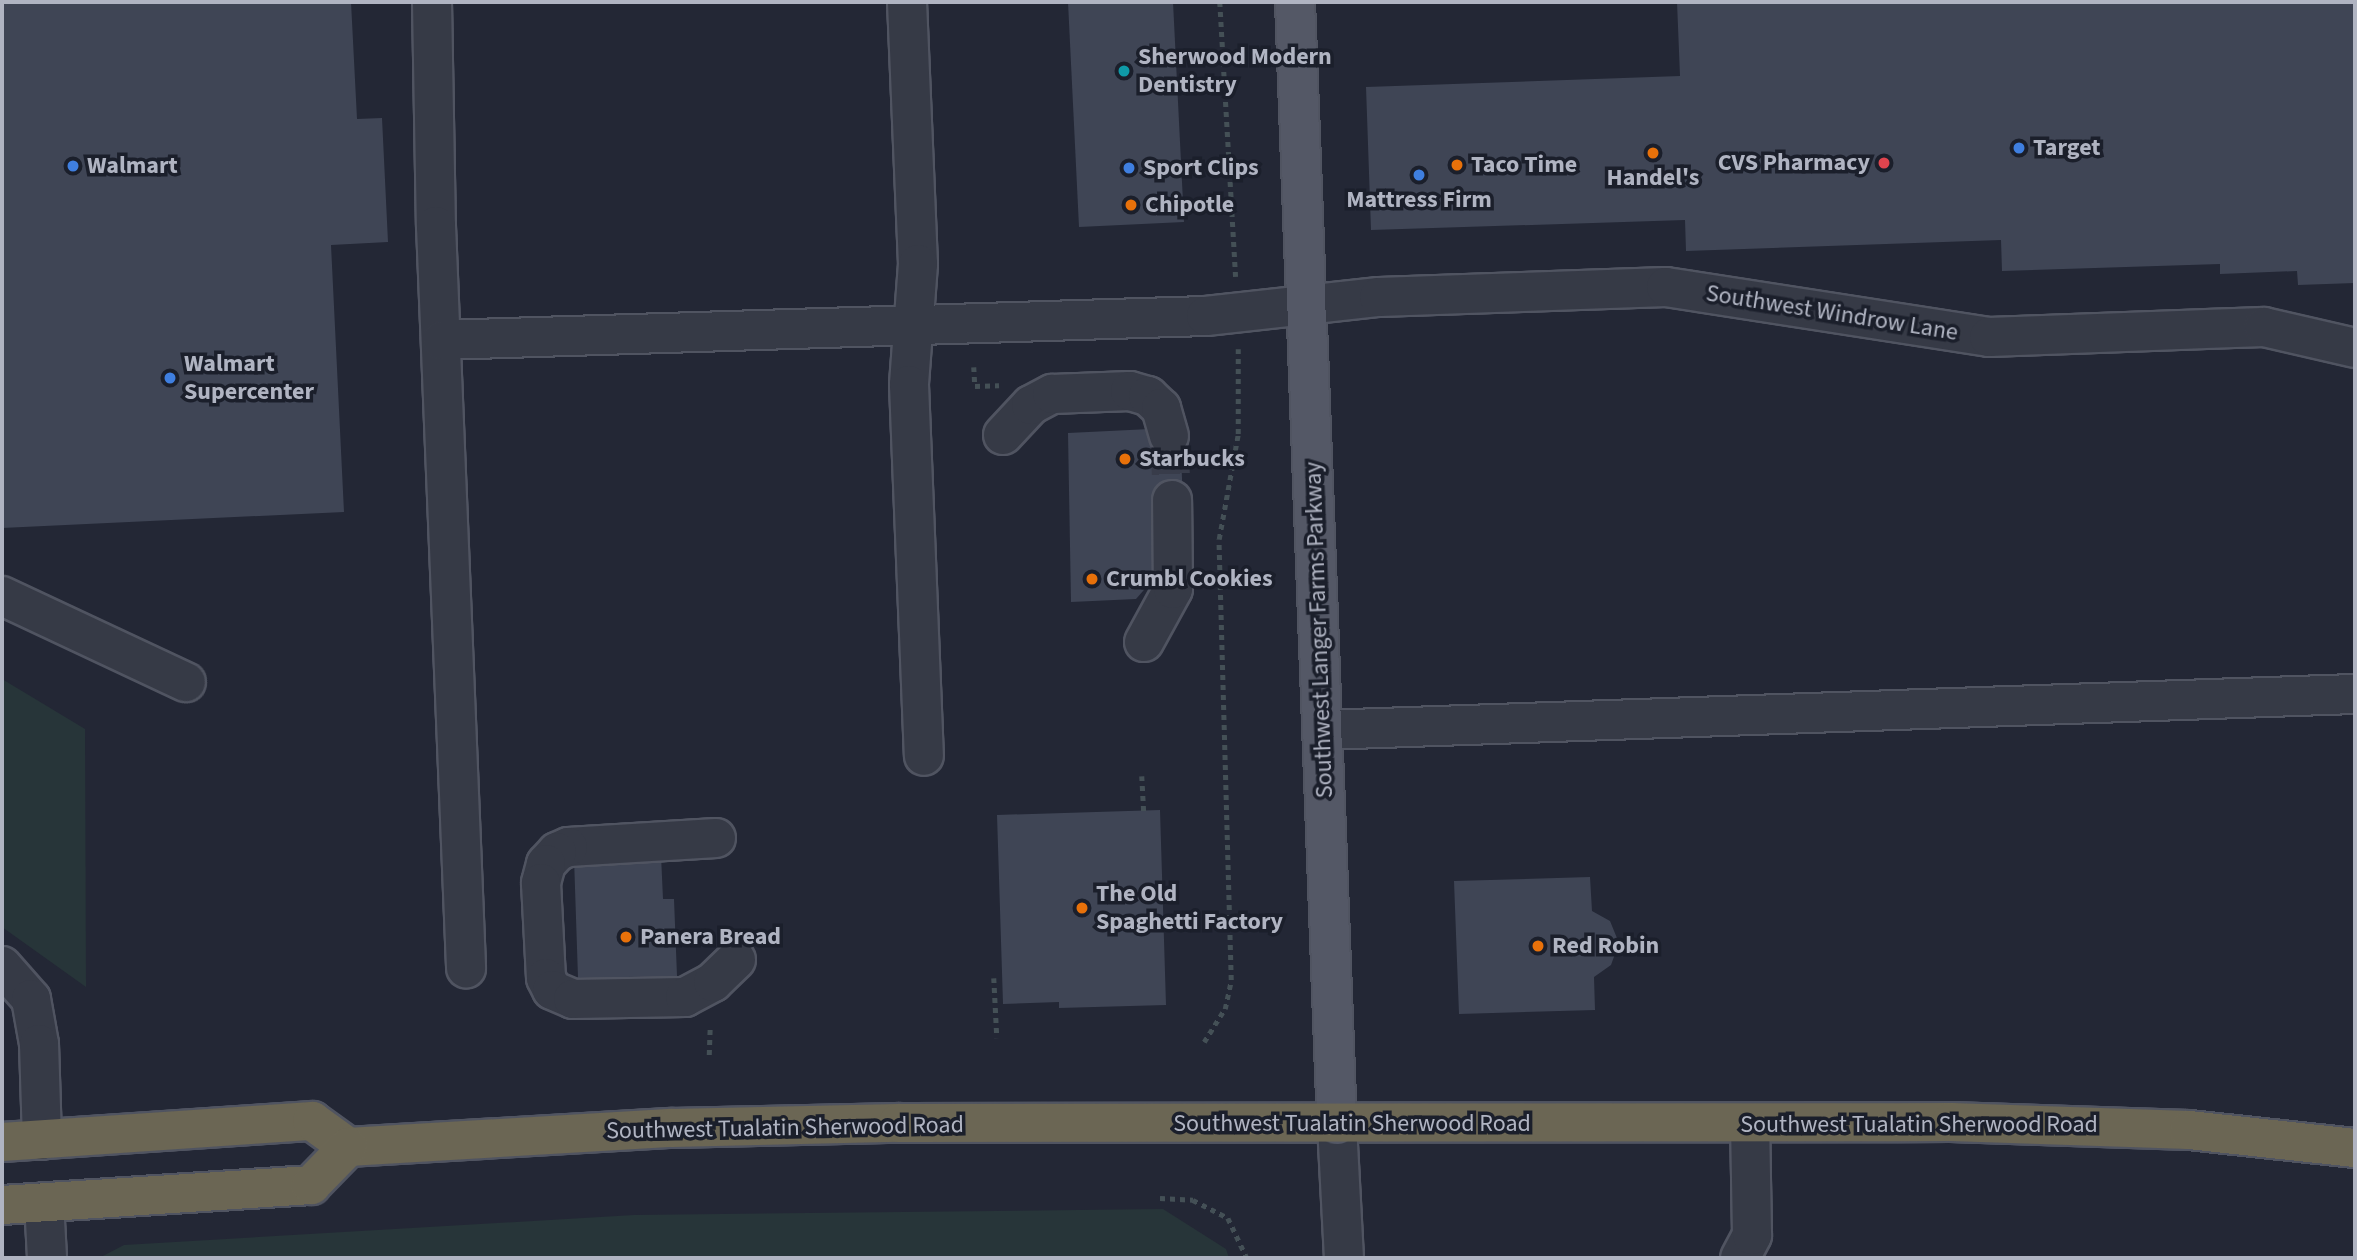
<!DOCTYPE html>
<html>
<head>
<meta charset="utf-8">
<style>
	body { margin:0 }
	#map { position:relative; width:2357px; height:1260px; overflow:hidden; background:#232735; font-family:"Source Sans 3",sans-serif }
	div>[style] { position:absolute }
	.green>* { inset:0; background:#273539 }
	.building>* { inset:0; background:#3f4555 }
	.minor-tunnel>* { height:38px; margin-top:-19px; transform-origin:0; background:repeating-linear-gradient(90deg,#383c4a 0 38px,transparent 0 57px) }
	.path>* { height:4.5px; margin-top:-2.25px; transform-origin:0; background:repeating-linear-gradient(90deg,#445056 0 5px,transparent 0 10px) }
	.roads { filter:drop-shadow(2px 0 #505461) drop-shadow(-2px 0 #505461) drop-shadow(0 2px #505461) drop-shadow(0 -2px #505461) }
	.minor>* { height:38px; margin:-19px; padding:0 19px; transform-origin:19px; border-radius:19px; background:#363a46 }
	.major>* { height:38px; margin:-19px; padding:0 19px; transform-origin:19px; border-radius:19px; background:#545866 }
	.highway>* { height:38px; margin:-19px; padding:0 19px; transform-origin:19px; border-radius:19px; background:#6b6654 }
	.dots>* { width:19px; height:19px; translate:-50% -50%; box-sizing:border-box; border:4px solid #1b1f2b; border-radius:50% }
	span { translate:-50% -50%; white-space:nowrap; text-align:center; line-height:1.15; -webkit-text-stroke:7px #1b1f2b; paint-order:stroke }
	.poi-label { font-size:24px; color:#b0b4c2; font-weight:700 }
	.left { translate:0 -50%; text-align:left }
	.right { translate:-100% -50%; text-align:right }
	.street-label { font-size:24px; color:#b0b4c2 }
	.frame { position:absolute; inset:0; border:4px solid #b0b4c2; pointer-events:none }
</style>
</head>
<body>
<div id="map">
	<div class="green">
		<i style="clip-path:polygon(2px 679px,85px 729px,86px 987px,2px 927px)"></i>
		<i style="clip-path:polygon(1163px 1209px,1226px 1249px,1229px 1258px,99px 1258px,124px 1245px,634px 1215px)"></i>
	</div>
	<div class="building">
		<i style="clip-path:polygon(2px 2px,351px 2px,357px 119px,382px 118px,388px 242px,331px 245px,344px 512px,2px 528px)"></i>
		<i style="clip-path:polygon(1068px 2px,1173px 2px,1184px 222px,1079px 227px)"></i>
		<i style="clip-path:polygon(1677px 2px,2355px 2px,2355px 283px,2298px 285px,2297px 271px,2220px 274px,2220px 264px,2002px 271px,2001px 240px,1686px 251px,1685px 220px,1371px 230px,1366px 87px,1680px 76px)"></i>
		<i style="clip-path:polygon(1150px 429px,1180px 435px,1183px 500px,1157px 575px,1136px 599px,1071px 602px,1068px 433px)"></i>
		<i style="clip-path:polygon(1160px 810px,1166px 1005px,1059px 1008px,1059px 1002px,1003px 1004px,997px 815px)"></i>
		<i style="clip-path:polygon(661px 855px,663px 899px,674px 899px,677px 976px,578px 978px,574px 858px)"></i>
		<i style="clip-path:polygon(1590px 877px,1592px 911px,1610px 921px,1619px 943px,1611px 965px,1594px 977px,1595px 1010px,1459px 1014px,1454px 881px)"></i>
	</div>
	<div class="minor-tunnel">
		<i style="left:1169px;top:436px;width:64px;rotate:87.3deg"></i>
	</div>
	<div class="path">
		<i style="left:1220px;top:2px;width:275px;rotate:86.7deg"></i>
		<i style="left:974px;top:367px;width:19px;rotate:87deg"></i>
		<i style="left:975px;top:386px;width:24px;rotate:-2deg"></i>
		<i style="left:1142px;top:776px;width:35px;rotate:87deg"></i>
		<i style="left:994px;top:978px;width:60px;rotate:87.1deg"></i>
		<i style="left:1204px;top:1042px;width:39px;rotate:-58deg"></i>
		<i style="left:1225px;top:1009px;width:30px;rotate:-78deg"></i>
		<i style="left:1231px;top:980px;width:441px;rotate:-91.6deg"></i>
		<i style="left:1219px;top:539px;width:107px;rotate:-79.7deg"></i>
		<i style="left:1238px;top:434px;width:85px;rotate:-90deg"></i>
		<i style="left:709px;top:1055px;width:29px;rotate:-88deg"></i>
		<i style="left:1160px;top:1198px;width:33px;rotate:3deg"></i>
		<i style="left:1193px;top:1200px;width:39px;rotate:27deg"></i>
		<i style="left:1228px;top:1218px;width:44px;rotate:64.6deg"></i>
	</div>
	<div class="roads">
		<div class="minor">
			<i style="left:432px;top:2px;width:224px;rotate:89deg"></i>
			<i style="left:436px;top:226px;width:743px;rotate:87.68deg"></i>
			<i style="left:907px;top:2px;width:262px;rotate:87.6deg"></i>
			<i style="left:918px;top:264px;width:121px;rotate:94.3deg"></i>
			<i style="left:909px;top:385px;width:371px;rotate:87.7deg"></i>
			<i style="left:442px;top:340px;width:764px;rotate:-1.8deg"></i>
			<i style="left:1206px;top:316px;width:174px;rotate:-6.3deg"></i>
			<i style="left:1379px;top:297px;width:287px;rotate:-2deg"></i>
			<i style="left:1666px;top:287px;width:327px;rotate:8.8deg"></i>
			<i style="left:1989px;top:337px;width:275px;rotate:-2.1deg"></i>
			<i style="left:2264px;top:327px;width:93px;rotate:13deg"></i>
			<i style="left:1003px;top:435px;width:41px;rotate:-47deg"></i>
			<i style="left:1031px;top:405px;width:24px;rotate:-28deg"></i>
			<i style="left:1052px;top:394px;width:78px;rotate:-2.2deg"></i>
			<i style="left:1130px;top:391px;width:19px;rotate:16deg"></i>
			<i style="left:1148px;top:396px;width:18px;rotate:43deg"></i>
			<i style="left:1161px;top:408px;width:29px;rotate:74deg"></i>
			<i style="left:2px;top:596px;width:203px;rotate:25.1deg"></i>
			<i style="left:1144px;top:642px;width:60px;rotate:-61.3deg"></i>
			<i style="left:1173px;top:589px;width:89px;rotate:-90.6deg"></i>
			<i style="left:1323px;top:730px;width:1033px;rotate:-2deg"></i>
			<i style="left:716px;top:838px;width:148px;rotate:176.5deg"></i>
			<i style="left:568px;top:847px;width:12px;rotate:156deg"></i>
			<i style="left:557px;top:852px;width:16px;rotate:133deg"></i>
			<i style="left:546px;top:864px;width:20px;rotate:105deg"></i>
			<i style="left:541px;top:883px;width:95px;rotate:87deg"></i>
			<i style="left:546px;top:978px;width:13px;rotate:63deg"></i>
			<i style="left:552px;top:990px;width:23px;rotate:23deg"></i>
			<i style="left:573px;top:999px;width:112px;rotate:-1deg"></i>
			<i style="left:685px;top:997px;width:32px;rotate:-28deg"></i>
			<i style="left:713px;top:982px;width:32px;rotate:-44deg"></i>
			<i style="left:2px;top:966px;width:44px;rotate:48.7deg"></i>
			<i style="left:31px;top:999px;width:46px;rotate:79.9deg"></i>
			<i style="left:39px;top:1044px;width:96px;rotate:88.2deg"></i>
			<i style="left:1337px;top:1125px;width:133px;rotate:87deg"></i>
			<i style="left:44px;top:1202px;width:56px;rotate:86.9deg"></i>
			<i style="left:1740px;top:1258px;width:26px;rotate:-62deg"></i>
			<i style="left:1752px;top:1235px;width:112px;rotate:-91deg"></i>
		</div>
		<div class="major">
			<i style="left:1295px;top:2px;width:1124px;rotate:87.86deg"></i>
		</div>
		<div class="highway">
			<i style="left:2px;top:1142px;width:311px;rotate:-3.9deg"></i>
			<i style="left:312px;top:1121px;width:44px;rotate:35.8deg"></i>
			<i style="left:348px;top:1147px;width:325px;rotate:-3.4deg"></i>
			<i style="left:672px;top:1128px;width:226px;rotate:-1.3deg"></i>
			<i style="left:898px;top:1123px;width:1053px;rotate:-0.05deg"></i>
			<i style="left:1951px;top:1122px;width:238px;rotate:1.9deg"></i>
			<i style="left:2189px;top:1130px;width:167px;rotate:6.2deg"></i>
			<i style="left:2px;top:1205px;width:310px;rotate:-3.7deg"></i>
			<i style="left:311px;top:1185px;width:53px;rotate:-45.8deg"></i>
		</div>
	</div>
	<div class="dots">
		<i style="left:1124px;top:71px;background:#0f9aa8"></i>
		<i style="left:2019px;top:148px;background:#3f7fe0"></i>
		<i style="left:1653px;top:153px;background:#e8710a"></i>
		<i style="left:1884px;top:163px;background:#e0444e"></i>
		<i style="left:1457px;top:165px;background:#e8710a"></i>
		<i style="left:73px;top:166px;background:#3f7fe0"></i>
		<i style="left:1129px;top:168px;background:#3f7fe0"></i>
		<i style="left:1419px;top:175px;background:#3f7fe0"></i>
		<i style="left:1131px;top:205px;background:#e8710a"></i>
		<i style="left:170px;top:378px;background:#3f7fe0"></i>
		<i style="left:1125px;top:459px;background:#e8710a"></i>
		<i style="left:1092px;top:579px;background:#e8710a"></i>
		<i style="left:1082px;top:908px;background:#e8710a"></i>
		<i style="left:626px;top:937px;background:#e8710a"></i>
		<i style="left:1538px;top:946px;background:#e8710a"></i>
	</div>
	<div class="poi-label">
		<span class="left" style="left:1138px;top:71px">Sherwood Modern<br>Dentistry</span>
		<span class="left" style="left:2033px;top:148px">Target</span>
		<span class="right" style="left:1870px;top:163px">CVS Pharmacy</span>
		<span class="left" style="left:1471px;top:165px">Taco Time</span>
		<span class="left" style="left:87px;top:166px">Walmart</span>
		<span class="left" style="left:1143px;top:168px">Sport Clips</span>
		<span style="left:1653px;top:178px">Handel's</span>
		<span style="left:1419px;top:200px">Mattress Firm</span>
		<span class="left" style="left:1145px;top:205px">Chipotle</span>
		<span class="left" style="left:184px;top:378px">Walmart<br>Supercenter</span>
		<span class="left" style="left:1139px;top:459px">Starbucks</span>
		<span class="left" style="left:1106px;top:579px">Crumbl Cookies</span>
		<span class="left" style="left:1096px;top:908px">The Old<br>Spaghetti Factory</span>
		<span class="left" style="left:640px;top:937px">Panera Bread</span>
		<span class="left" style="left:1552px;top:946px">Red Robin</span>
	</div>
	<div class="street-label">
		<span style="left:1832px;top:313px;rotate:9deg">Southwest Windrow Lane</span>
		<span style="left:1319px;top:630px;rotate:-92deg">Southwest Langer Farms Parkway</span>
		<span style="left:1352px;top:1124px">Southwest Tualatin Sherwood Road</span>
		<span style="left:1919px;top:1125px">Southwest Tualatin Sherwood Road</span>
		<span style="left:785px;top:1128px;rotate:-1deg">Southwest Tualatin Sherwood Road</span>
	</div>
	<div class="frame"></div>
</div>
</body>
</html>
